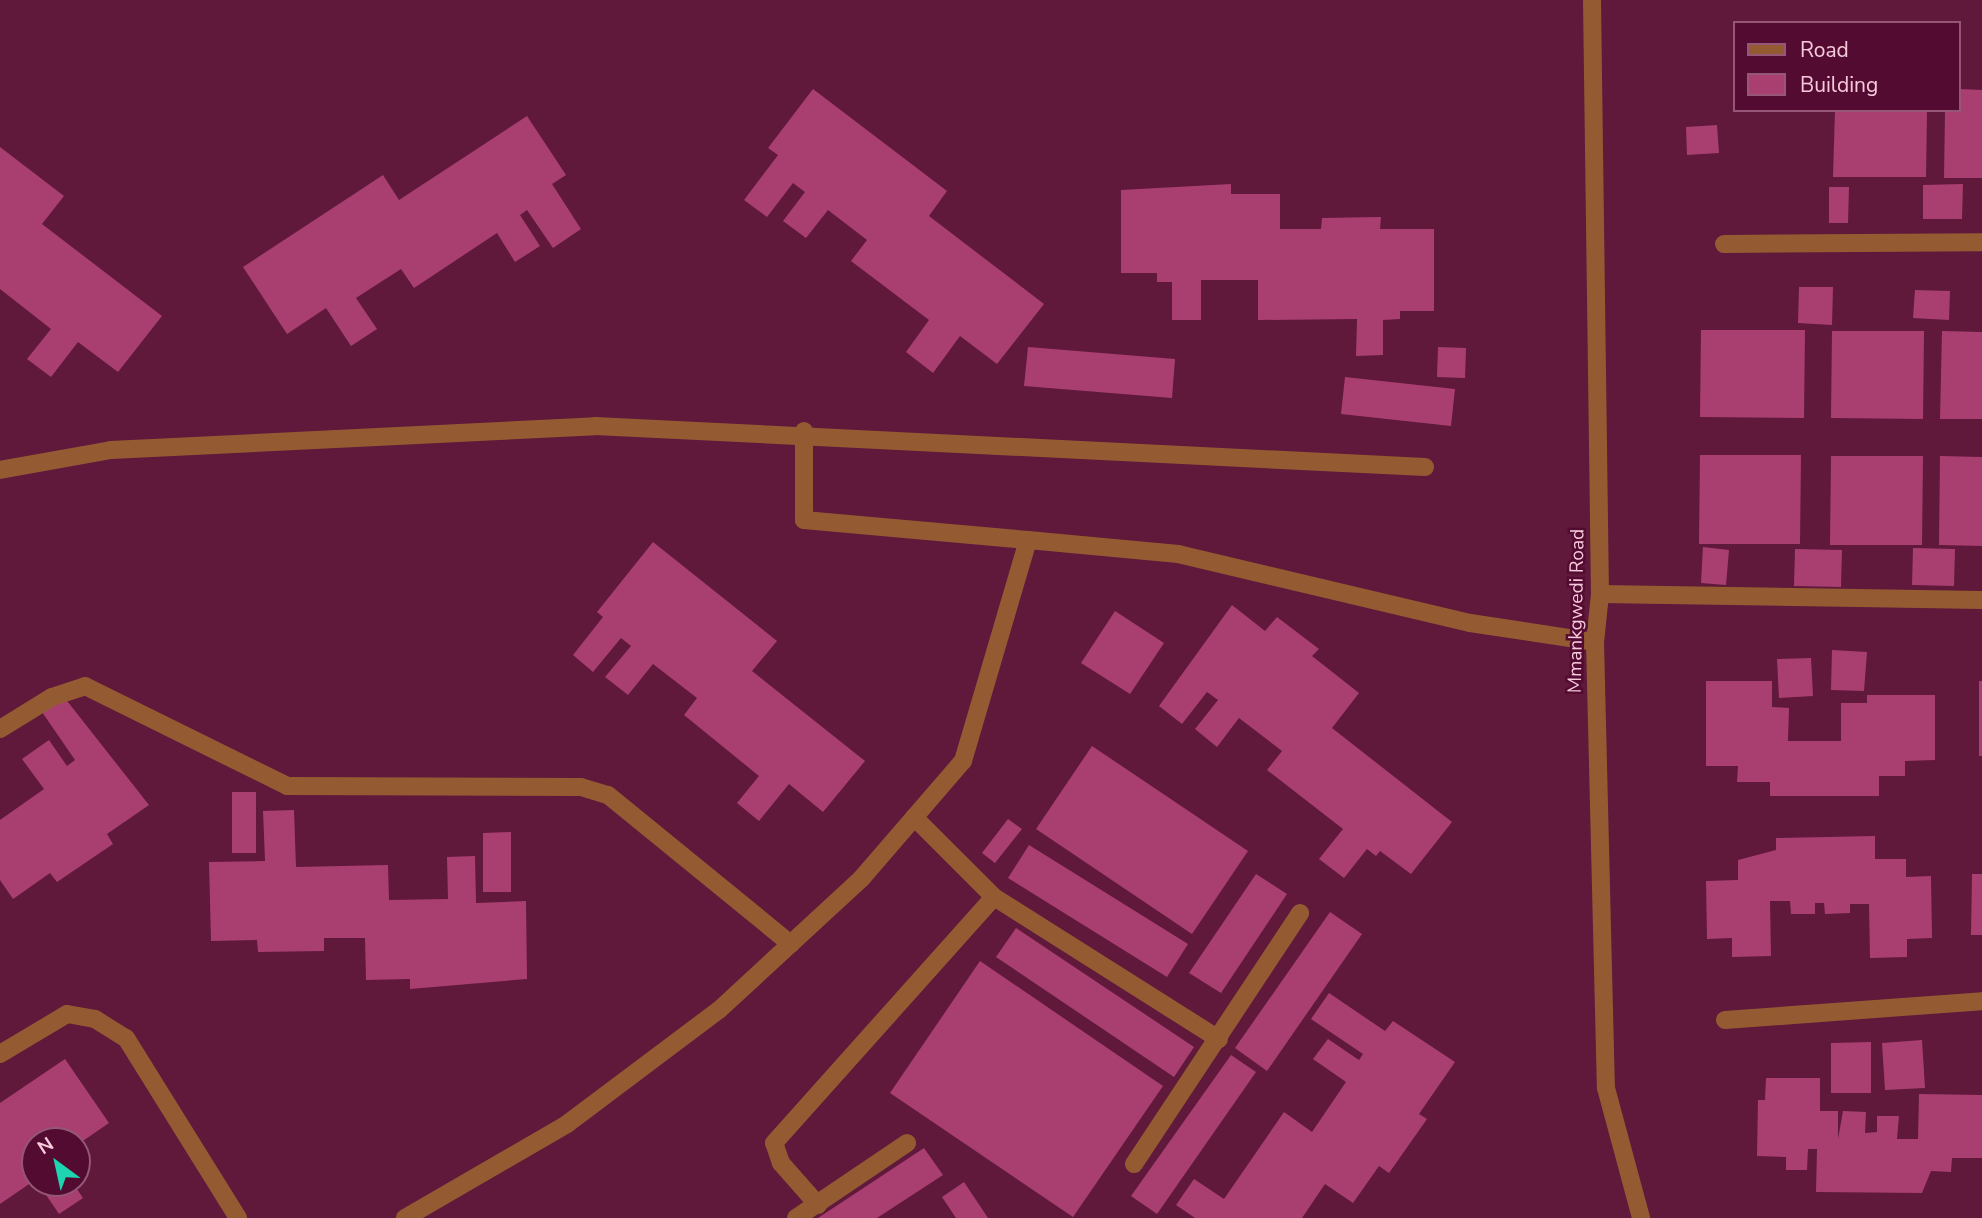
<!DOCTYPE html>
<html>
<head>
<meta charset="utf-8">
<style>
	body { margin:0 }
	#map { position:relative; width:1982px; height:1218px; overflow:hidden; background:#60183b; font-family:"Nunito Sans",sans-serif }
	div>[style] { position:absolute }
	.building>* { inset:0; background:#a93f71 }
	.minor>* { height:18px; margin:-9px; padding:0 9px; transform-origin:9px; border-radius:9px; background:#945b32 }
	span { translate:-50% -50%; white-space:nowrap; text-align:center; line-height:1.15; -webkit-text-stroke:5px #530b31; paint-order:stroke }
	.street-label { font-size:19px; color:#f7cadb }
	.legend { position:absolute; left:1733px; top:21px; width:228px; height:91px; box-sizing:border-box; background:#530b31; border:2px solid #955775; margin:0; padding:9px 12px; list-style:none; font-size:21px; color:#f7cadb }
	.legend li { display:flex; align-items:center; gap:14px; height:35px }
	.legend b { width:35px; border:2px solid #955775 }
	.north { position:absolute; left:21px; top:1127px; width:70px; height:70px; box-sizing:border-box; background:#530b31; border:2px solid #955775; border-radius:50%; rotate:327deg; font-size:19px; font-weight:700; line-height:28px; text-align:center; color:#f7cadb }
	.north::after { content:''; display:block; margin:auto; width:24px; height:32px; background:#1dd5b1; clip-path:polygon(50% 0,100% 100%,50% 72%,0 100%) }
</style>
</head>
<body>
<div id="map">
	<div class="building">
		<i style="clip-path:polygon(813px 89px,947px 191px,929px 216px,1044px 304px,997px 364px,960px 336px,933px 373px,906px 352px,929px 320px,851px 261px,867px 240px,828px 210px,806px 238px,783px 221px,805px 192px,793px 183px,767px 217px,744px 200px,778px 155px,768px 148px)"></i>
		<i style="clip-path:polygon(1959px 89px,1982px 90px,1982px 178px,1944px 178px,1945px 110px,1959px 110px)"></i>
		<i style="clip-path:polygon(1835px 110px,1927px 110px,1926px 177px,1833px 177px)"></i>
		<i style="clip-path:polygon(527px 116px,566px 175px,552px 184px,581px 229px,553px 248px,527px 210px,520px 215px,540px 246px,515px 262px,497px 233px,414px 288px,401px 269px,356px 298px,377px 329px,351px 346px,326px 308px,287px 334px,243px 267px,383px 175px,399px 200px)"></i>
		<i style="clip-path:polygon(1717px 125px,1719px 153px,1687px 155px,1686px 127px)"></i>
		<i style="clip-path:polygon(0 147px,64px 196px,42px 224px,162px 316px,118px 372px,78px 342px,51px 377px,27px 359px,51px 329px,0 289px)"></i>
		<i style="clip-path:polygon(1231px 184px,1231px 194px,1280px 194px,1280px 229px,1321px 229px,1322px 218px,1381px 217px,1380px 229px,1434px 229px,1434px 311px,1400px 311px,1400px 319px,1383px 320px,1383px 355px,1356px 356px,1357px 319px,1258px 320px,1258px 280px,1201px 280px,1201px 320px,1172px 320px,1172px 282px,1157px 282px,1157px 273px,1121px 273px,1121px 190px)"></i>
		<i style="clip-path:polygon(1963px 184px,1962px 219px,1923px 219px,1923px 185px)"></i>
		<i style="clip-path:polygon(1829px 187px,1849px 187px,1848px 223px,1829px 223px)"></i>
		<i style="clip-path:polygon(1799px 287px,1833px 287px,1832px 325px,1798px 323px)"></i>
		<i style="clip-path:polygon(1915px 290px,1950px 291px,1949px 320px,1913px 318px)"></i>
		<i style="clip-path:polygon(1701px 330px,1805px 330px,1804px 418px,1700px 417px)"></i>
		<i style="clip-path:polygon(1832px 331px,1924px 331px,1923px 419px,1831px 418px)"></i>
		<i style="clip-path:polygon(1942px 331px,1982px 332px,1982px 419px,1940px 419px)"></i>
		<i style="clip-path:polygon(1028px 347px,1175px 359px,1172px 398px,1024px 386px)"></i>
		<i style="clip-path:polygon(1438px 347px,1466px 348px,1465px 378px,1437px 377px)"></i>
		<i style="clip-path:polygon(1345px 377px,1455px 389px,1451px 426px,1341px 414px)"></i>
		<i style="clip-path:polygon(1700px 455px,1801px 455px,1800px 544px,1699px 544px)"></i>
		<i style="clip-path:polygon(1831px 456px,1923px 456px,1922px 545px,1830px 545px)"></i>
		<i style="clip-path:polygon(1940px 456px,1982px 457px,1982px 546px,1939px 545px)"></i>
		<i style="clip-path:polygon(653px 542px,777px 641px,752px 671px,865px 761px,823px 812px,789px 784px,759px 821px,737px 803px,759px 776px,684px 715px,697px 698px,653px 664px,628px 695px,605px 677px,631px 646px,621px 638px,593px 672px,573px 655px,603px 617px,597px 612px)"></i>
		<i style="clip-path:polygon(1703px 547px,1729px 550px,1726px 585px,1701px 583px)"></i>
		<i style="clip-path:polygon(1913px 548px,1955px 549px,1954px 586px,1912px 585px)"></i>
		<i style="clip-path:polygon(1795px 549px,1842px 550px,1841px 587px,1794px 586px)"></i>
		<i style="clip-path:polygon(1232px 605px,1265px 631px,1277px 617px,1319px 649px,1312px 656px,1359px 693px,1332px 728px,1452px 822px,1411px 874px,1380px 851px,1376px 856px,1367px 849px,1344px 878px,1319px 859px,1343px 829px,1267px 770px,1282px 751px,1239px 718px,1217px 747px,1195px 729px,1218px 700px,1207px 692px,1182px 724px,1159px 706px)"></i>
		<i style="clip-path:polygon(1115px 611px,1164px 643px,1130px 694px,1081px 663px)"></i>
		<i style="clip-path:polygon(1832px 650px,1867px 652px,1864px 691px,1831px 690px)"></i>
		<i style="clip-path:polygon(1811px 658px,1813px 696px,1779px 698px,1777px 659px)"></i>
		<i style="clip-path:polygon(1706px 681px,1772px 681px,1772px 707px,1789px 708px,1788px 741px,1841px 741px,1841px 703px,1867px 703px,1867px 695px,1935px 695px,1935px 760px,1905px 761px,1905px 776px,1879px 776px,1879px 796px,1770px 796px,1770px 782px,1737px 782px,1738px 766px,1706px 766px)"></i>
		<i style="clip-path:polygon(1979px 681px,1982px 681px,1982px 756px,1979px 756px)"></i>
		<i style="clip-path:polygon(64px 697px,149px 805px,107px 834px,113px 844px,57px 882px,50px 873px,13px 899px,0 880px,0 820px,44px 789px,22px 759px,49px 740px,67px 766px,75px 760px,42px 712px)"></i>
		<i style="clip-path:polygon(1092px 746px,1248px 851px,1192px 934px,1036px 829px)"></i>
		<i style="clip-path:polygon(232px 792px,256px 792px,256px 853px,232px 853px)"></i>
		<i style="clip-path:polygon(294px 810px,296px 867px,388px 865px,389px 900px,448px 899px,447px 857px,475px 856px,476px 903px,526px 901px,527px 979px,410px 989px,410px 979px,366px 980px,365px 938px,324px 938px,324px 951px,258px 952px,257px 940px,211px 941px,209px 862px,265px 861px,263px 811px)"></i>
		<i style="clip-path:polygon(1008px 819px,1022px 829px,995px 863px,982px 853px)"></i>
		<i style="clip-path:polygon(511px 832px,511px 892px,483px 892px,483px 833px)"></i>
		<i style="clip-path:polygon(1875px 836px,1875px 859px,1906px 859px,1906px 877px,1931px 876px,1932px 938px,1907px 939px,1907px 957px,1870px 958px,1869px 904px,1850px 904px,1850px 913px,1825px 914px,1824px 903px,1815px 903px,1815px 914px,1791px 914px,1790px 901px,1770px 901px,1771px 956px,1732px 957px,1732px 938px,1707px 939px,1706px 881px,1738px 880px,1738px 860px,1776px 850px,1776px 838px)"></i>
		<i style="clip-path:polygon(1029px 845px,1188px 944px,1167px 977px,1008px 878px)"></i>
		<i style="clip-path:polygon(1256px 874px,1287px 894px,1221px 993px,1189px 973px)"></i>
		<i style="clip-path:polygon(1972px 874px,1982px 874px,1982px 935px,1971px 935px)"></i>
		<i style="clip-path:polygon(1330px 912px,1362px 934px,1267px 1071px,1235px 1048px)"></i>
		<i style="clip-path:polygon(1016px 928px,1194px 1047px,1174px 1077px,996px 957px)"></i>
		<i style="clip-path:polygon(980px 961px,1163px 1086px,1073px 1217px,890px 1093px)"></i>
		<i style="clip-path:polygon(1329px 993px,1385px 1031px,1393px 1021px,1455px 1062px,1419px 1114px,1427px 1119px,1389px 1173px,1379px 1166px,1353px 1203px,1325px 1184px,1302px 1218px,1195px 1218px,1176px 1205px,1194px 1179px,1224px 1199px,1284px 1112px,1312px 1132px,1346px 1082px,1313px 1059px,1328px 1039px,1359px 1060px,1363px 1054px,1311px 1019px)"></i>
		<i style="clip-path:polygon(1922px 1040px,1925px 1088px,1885px 1090px,1882px 1043px)"></i>
		<i style="clip-path:polygon(1871px 1042px,1871px 1093px,1831px 1093px,1831px 1043px)"></i>
		<i style="clip-path:polygon(1231px 1055px,1256px 1072px,1157px 1214px,1131px 1196px)"></i>
		<i style="clip-path:polygon(65px 1059px,109px 1123px,77px 1145px,35px 1141px,35px 1180px,0 1204px,0 1103px)"></i>
		<i style="clip-path:polygon(1766px 1078px,1820px 1078px,1820px 1111px,1838px 1111px,1838px 1139px,1843px 1111px,1866px 1112px,1865px 1133px,1877px 1132px,1877px 1116px,1899px 1116px,1897px 1139px,1918px 1139px,1919px 1094px,1982px 1095px,1982px 1158px,1952px 1158px,1951px 1172px,1931px 1171px,1922px 1193px,1816px 1192px,1817px 1149px,1808px 1149px,1807px 1170px,1786px 1170px,1786px 1157px,1757px 1156px,1758px 1100px,1765px 1100px)"></i>
		<i style="clip-path:polygon(924px 1148px,943px 1175px,877px 1218px,818px 1218px)"></i>
		<i style="clip-path:polygon(964px 1182px,988px 1218px,956px 1218px,942px 1197px)"></i>
		<i style="clip-path:polygon(38px 1183px,73px 1183px,83px 1198px,59px 1214px)"></i>
	</div>
	<div class="minor">
		<i style="left:1592px;top:0;width:594px;rotate:89.23deg"></i>
		<i style="left:1600px;top:594px;width:48px;rotate:95.9deg"></i>
		<i style="left:1595px;top:642px;width:446px;rotate:88.6deg"></i>
		<i style="left:1606px;top:1088px;width:135px;rotate:74.9deg"></i>
		<i style="left:1724px;top:244px;width:258px;rotate:-0.4deg"></i>
		<i style="left:0;top:470px;width:113px;rotate:-10.2deg"></i>
		<i style="left:111px;top:450px;width:485px;rotate:-2.8deg"></i>
		<i style="left:595px;top:426px;width:831px;rotate:2.83deg"></i>
		<i style="left:1028px;top:540px;width:151px;rotate:5.3deg"></i>
		<i style="left:1178px;top:554px;width:300px;rotate:13.3deg"></i>
		<i style="left:1470px;top:623px;width:126px;rotate:8.6deg"></i>
		<i style="left:1600px;top:594px;width:382px;rotate:0.9deg"></i>
		<i style="left:0;top:729px;width:61px;rotate:-31.6deg"></i>
		<i style="left:52px;top:697px;width:35px;rotate:-18deg"></i>
		<i style="left:85px;top:686px;width:225px;rotate:26.3deg"></i>
		<i style="left:287px;top:786px;width:294px;rotate:0.2deg"></i>
		<i style="left:581px;top:787px;width:28px;rotate:17deg"></i>
		<i style="left:608px;top:795px;width:236px;rotate:39.2deg"></i>
		<i style="left:914px;top:817px;width:113px;rotate:45deg"></i>
		<i style="left:994px;top:897px;width:266px;rotate:32.3deg"></i>
		<i style="left:1725px;top:1020px;width:258px;rotate:-4.2deg"></i>
		<i style="left:0;top:1054px;width:78px;rotate:-30.8deg"></i>
		<i style="left:67px;top:1014px;width:28px;rotate:10deg"></i>
		<i style="left:95px;top:1019px;width:36px;rotate:32deg"></i>
		<i style="left:126px;top:1038px;width:212px;rotate:58.1deg"></i>
		<i style="left:1134px;top:1164px;width:301px;rotate:-56.5deg"></i>
		<i style="left:818px;top:1205px;width:56px;rotate:-131.4deg"></i>
		<i style="left:781px;top:1163px;width:21px;rotate:-109deg"></i>
		<i style="left:774px;top:1143px;width:330px;rotate:-48.2deg"></i>
		<i style="left:405px;top:1218px;width:187px;rotate:-30.1deg"></i>
		<i style="left:567px;top:1124px;width:190px;rotate:-36.9deg"></i>
		<i style="left:719px;top:1010px;width:193px;rotate:-42.7deg"></i>
		<i style="left:861px;top:879px;width:156px;rotate:-49.2deg"></i>
		<i style="left:963px;top:761px;width:230px;rotate:-73.6deg"></i>
		<i style="left:1028px;top:540px;width:225px;rotate:-174.9deg"></i>
		<i style="left:804px;top:520px;width:89px;rotate:-90deg"></i>
		<i style="left:796px;top:1218px;width:134px;rotate:-34deg"></i>
	</div>
	<div class="street-label">
		<span style="left:1577px;top:611px;rotate:-89deg">Mmankgwedi Road</span>
	</div>
	<ul class="legend">
	<li><b style="height:9px;background:#945b32"></b>Road</li>
	<li><b style="height:19px;background:#a93f71"></b>Building</li>
	</ul>
	<div class="north">N</div>
</div>
</body>
</html>
